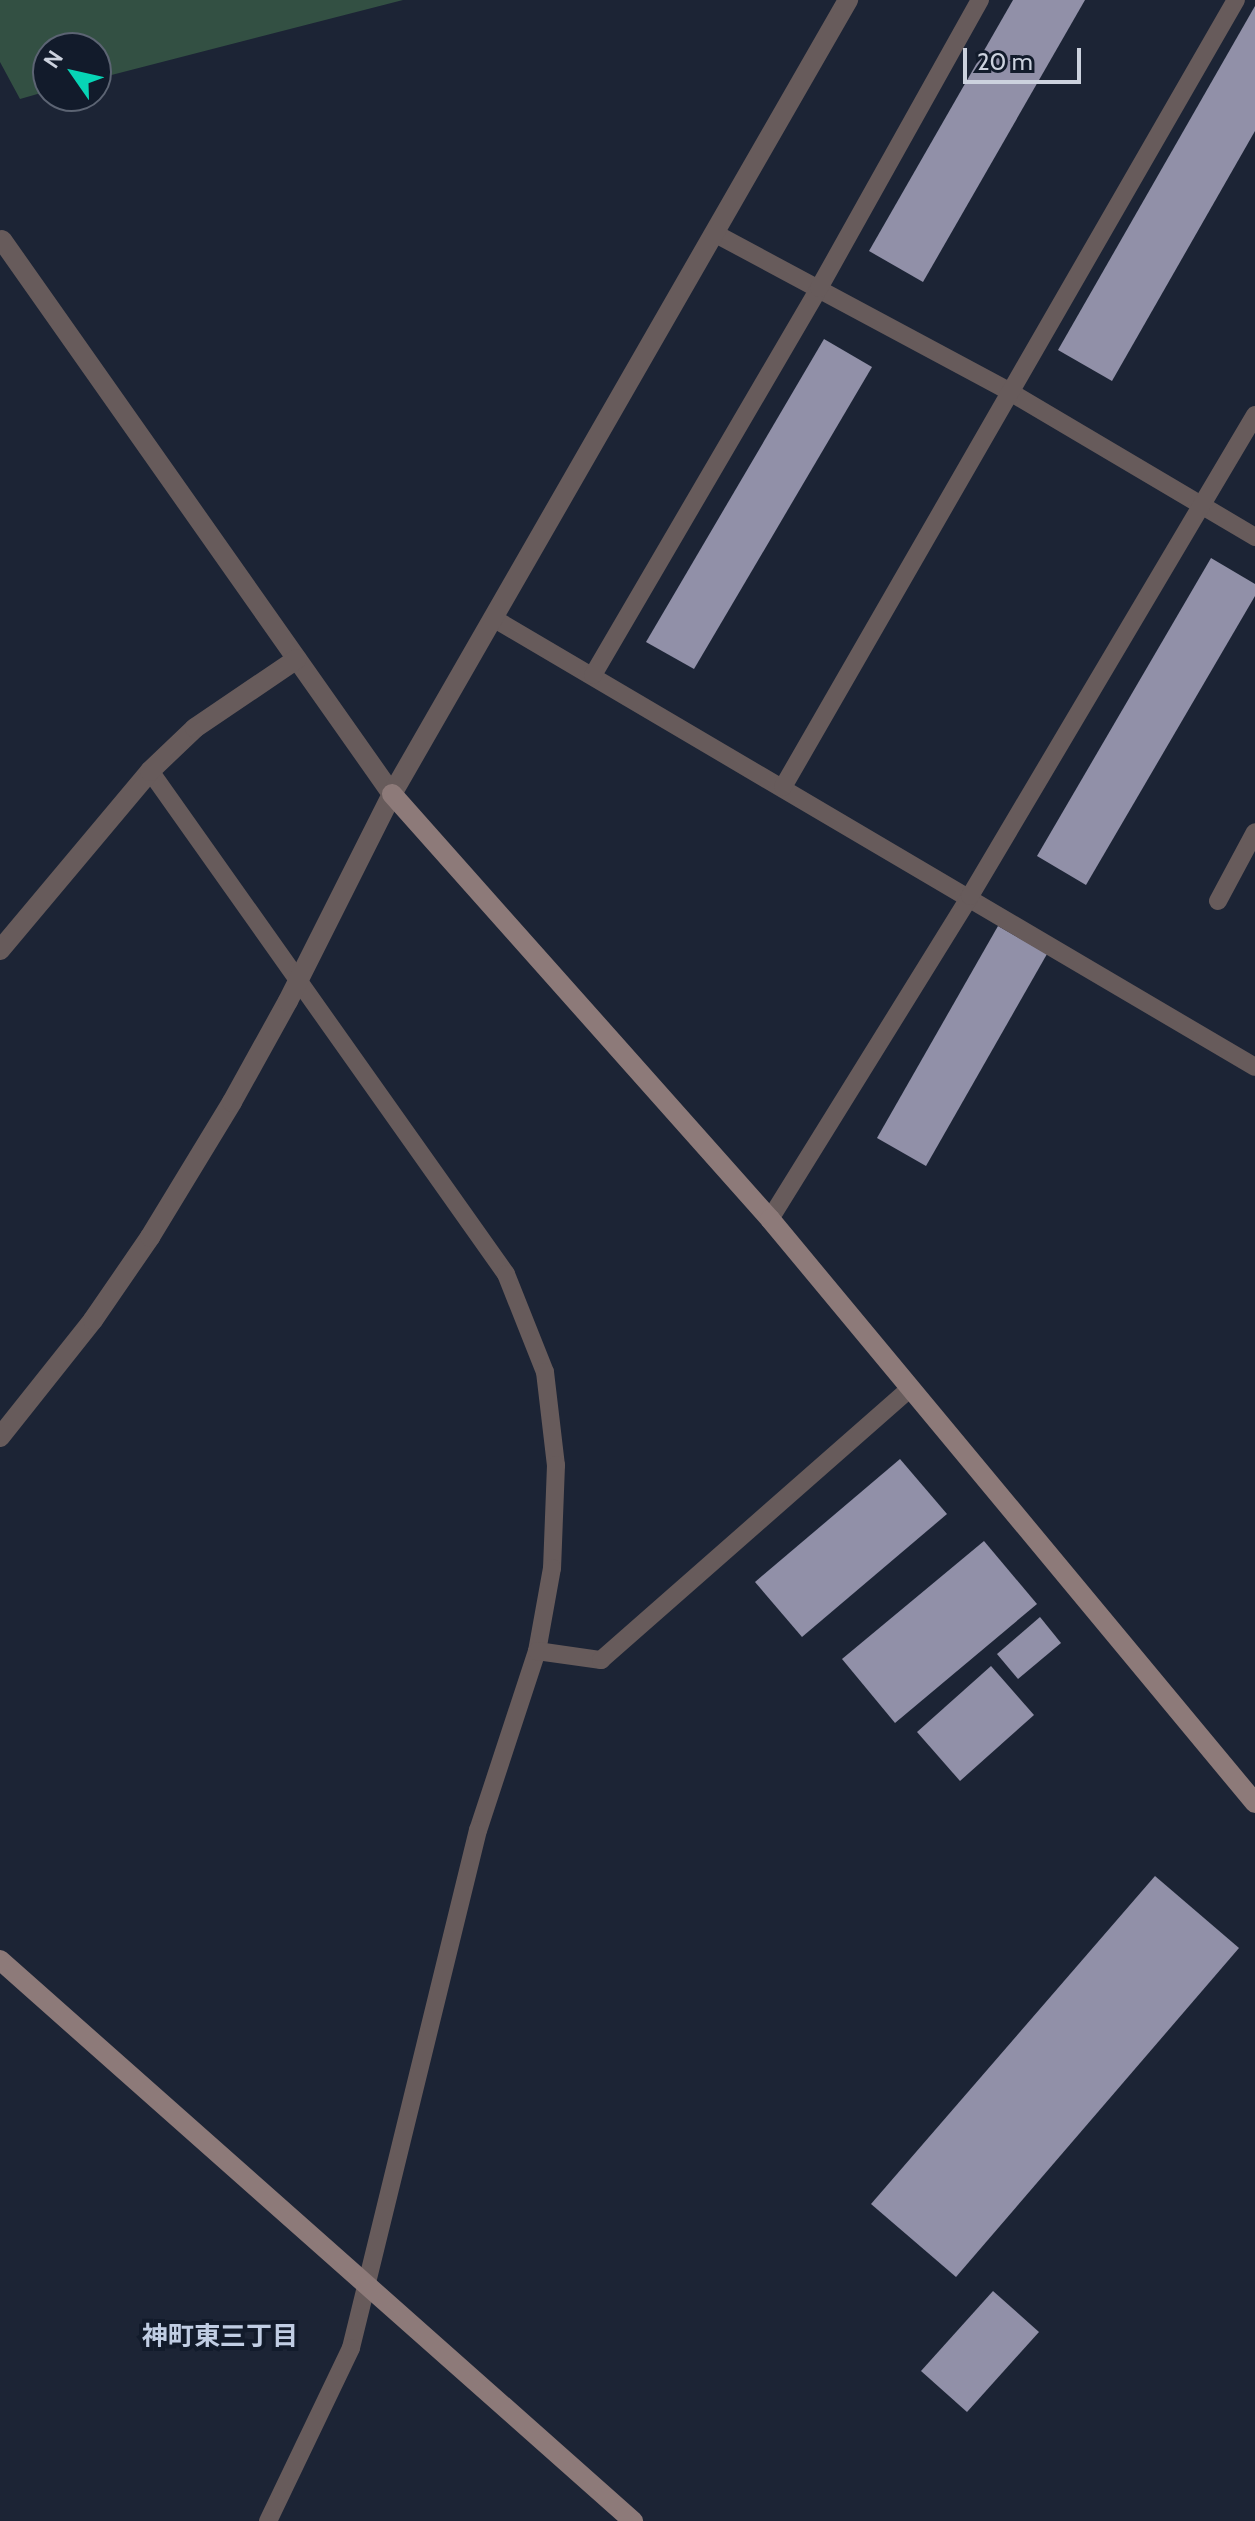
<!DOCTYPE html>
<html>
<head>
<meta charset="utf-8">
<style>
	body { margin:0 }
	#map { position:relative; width:1255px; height:2521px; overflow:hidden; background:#1c2435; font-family:Cabin,"Noto Sans JP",sans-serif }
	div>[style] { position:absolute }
	.green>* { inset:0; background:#335043 }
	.building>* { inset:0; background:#9190a8 }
	.lane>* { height:18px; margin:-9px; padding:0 9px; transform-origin:9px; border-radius:9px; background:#675b5b }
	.street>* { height:20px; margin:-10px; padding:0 10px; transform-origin:10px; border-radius:10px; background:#675b5b }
	.secondary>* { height:20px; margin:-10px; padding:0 10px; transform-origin:10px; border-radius:10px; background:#8d7a79 }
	span { translate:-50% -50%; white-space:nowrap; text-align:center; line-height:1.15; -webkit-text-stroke:8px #121b2b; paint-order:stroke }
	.neighbourhood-label { font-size:26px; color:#c0cde3; font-weight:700 }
	.north { position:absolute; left:32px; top:32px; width:80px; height:80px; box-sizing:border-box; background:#121b2b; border:2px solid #5c6473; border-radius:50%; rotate:304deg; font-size:22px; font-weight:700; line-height:32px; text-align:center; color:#ccd2de }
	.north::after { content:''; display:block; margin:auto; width:28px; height:36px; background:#07d5b6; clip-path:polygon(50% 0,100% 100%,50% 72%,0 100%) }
	.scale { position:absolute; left:963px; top:48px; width:118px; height:36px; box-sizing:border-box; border:4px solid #ccd2de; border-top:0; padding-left:10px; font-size:24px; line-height:28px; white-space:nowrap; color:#ccd2de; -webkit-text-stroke:6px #121b2b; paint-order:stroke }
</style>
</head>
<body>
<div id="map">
	<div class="green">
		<i style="clip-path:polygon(0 0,403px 0,96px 79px,96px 48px,48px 48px,48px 91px,20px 99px,0 62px)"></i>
	</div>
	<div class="building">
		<i style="clip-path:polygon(1013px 0,1085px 0,923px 282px,869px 251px)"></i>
		<i style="clip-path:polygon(1255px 6px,1255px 131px,1112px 381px,1058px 350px)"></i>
		<i style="clip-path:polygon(824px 339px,872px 367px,694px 669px,646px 642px)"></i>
		<i style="clip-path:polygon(1211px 558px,1255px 584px,1255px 596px,1086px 885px,1037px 856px)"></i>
		<i style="clip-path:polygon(998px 926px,1047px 954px,926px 1166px,877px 1138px)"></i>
		<i style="clip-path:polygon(900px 1459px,947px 1514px,802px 1637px,755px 1582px)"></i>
		<i style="clip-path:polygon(984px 1541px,1037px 1604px,895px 1723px,842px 1659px)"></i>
		<i style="clip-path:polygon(1040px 1617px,1061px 1643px,1018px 1679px,997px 1654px)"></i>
		<i style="clip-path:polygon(991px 1666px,1034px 1715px,960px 1781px,917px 1732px)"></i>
		<i style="clip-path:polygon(1155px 1876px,1239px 1948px,956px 2277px,871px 2204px)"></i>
		<i style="clip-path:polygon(993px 2291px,1039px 2332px,967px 2412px,921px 2371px)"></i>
	</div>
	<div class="lane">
		<i style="left:714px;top:233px;width:336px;rotate:28.2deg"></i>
		<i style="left:1010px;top:392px;width:285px;rotate:30.6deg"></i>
		<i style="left:493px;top:618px;width:884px;rotate:30.51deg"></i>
		<i style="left:593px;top:675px;width:448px;rotate:-59.7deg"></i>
		<i style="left:819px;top:288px;width:330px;rotate:-60.8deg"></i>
		<i style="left:150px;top:771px;width:616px;rotate:54.71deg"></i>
		<i style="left:506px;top:1274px;width:105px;rotate:68.3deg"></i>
		<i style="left:545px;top:1372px;width:94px;rotate:83.3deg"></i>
		<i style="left:556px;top:1465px;width:103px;rotate:92.2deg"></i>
		<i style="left:552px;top:1568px;width:84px;rotate:100.2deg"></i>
		<i style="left:537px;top:1651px;width:188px;rotate:108.2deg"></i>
		<i style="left:478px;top:1830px;width:533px;rotate:103.78deg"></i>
		<i style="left:351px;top:2348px;width:192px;rotate:115.6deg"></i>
		<i style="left:783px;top:787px;width:908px;rotate:-60.08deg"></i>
		<i style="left:1218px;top:901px;width:78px;rotate:-61.8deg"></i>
		<i style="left:770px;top:1219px;width:380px;rotate:-58.2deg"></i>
		<i style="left:970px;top:896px;width:559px;rotate:-59.35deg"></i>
		<i style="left:537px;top:1651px;width:65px;rotate:8deg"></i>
		<i style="left:601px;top:1660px;width:412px;rotate:-41.3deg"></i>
	</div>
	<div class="street">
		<i style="left:2px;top:240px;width:678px;rotate:54.86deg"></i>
		<i style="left:0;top:950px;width:234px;rotate:-50deg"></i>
		<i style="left:150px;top:771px;width:62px;rotate:-43.7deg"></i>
		<i style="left:195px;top:728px;width:123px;rotate:-34.1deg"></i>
		<i style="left:0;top:1437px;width:149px;rotate:-51.5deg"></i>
		<i style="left:93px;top:1320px;width:101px;rotate:-55.5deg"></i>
		<i style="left:150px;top:1237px;width:158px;rotate:-58.7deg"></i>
		<i style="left:232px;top:1102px;width:115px;rotate:-61deg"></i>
		<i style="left:288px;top:1001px;width:232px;rotate:-63.3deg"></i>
		<i style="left:392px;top:794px;width:916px;rotate:-60.13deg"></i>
	</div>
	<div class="secondary">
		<i style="left:392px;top:794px;width:569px;rotate:48.35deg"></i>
		<i style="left:770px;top:1219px;width:759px;rotate:50.29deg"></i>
		<i style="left:0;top:1960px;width:846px;rotate:41.55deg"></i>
	</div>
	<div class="neighbourhood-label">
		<span style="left:220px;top:2337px">神町東三丁目</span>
	</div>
	<div class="north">N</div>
	<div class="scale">20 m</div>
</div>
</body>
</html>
